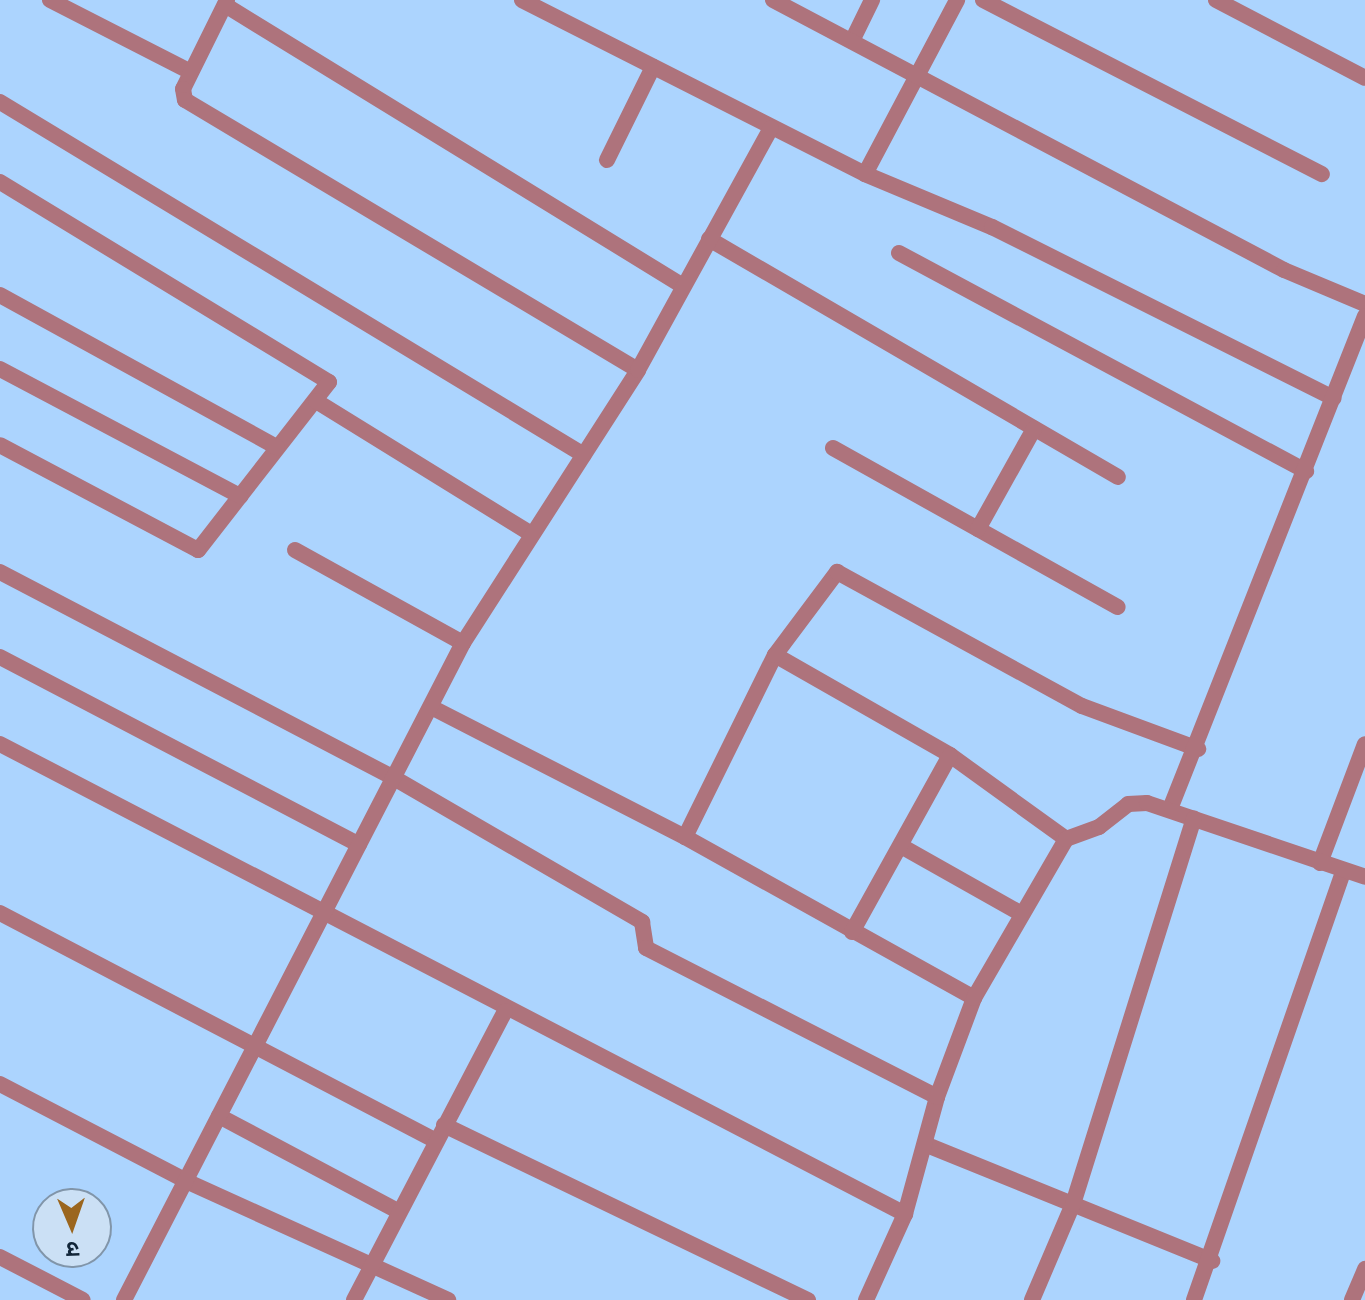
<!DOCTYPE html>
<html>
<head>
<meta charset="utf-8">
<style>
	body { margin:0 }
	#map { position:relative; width:1365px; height:1300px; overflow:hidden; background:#acd4fe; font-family:Jost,"Noto Sans Devanagari",sans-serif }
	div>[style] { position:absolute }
	.service>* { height:16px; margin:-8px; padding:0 8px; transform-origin:8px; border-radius:8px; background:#ae737c }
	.minor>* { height:16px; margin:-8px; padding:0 8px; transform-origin:8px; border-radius:8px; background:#ae737c }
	span { translate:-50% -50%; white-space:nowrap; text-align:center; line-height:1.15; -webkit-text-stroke:8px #cbe0f5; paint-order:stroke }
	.north { position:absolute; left:32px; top:1188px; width:80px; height:80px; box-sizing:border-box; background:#cbe0f5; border:2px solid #8195a9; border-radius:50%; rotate:178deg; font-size:22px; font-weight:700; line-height:32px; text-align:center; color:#112538 }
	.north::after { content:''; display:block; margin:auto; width:28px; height:36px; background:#9b661e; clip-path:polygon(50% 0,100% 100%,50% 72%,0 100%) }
</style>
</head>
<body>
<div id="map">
	<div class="service">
		<i style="left:50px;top:0;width:158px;rotate:27.1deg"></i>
		<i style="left:227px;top:0;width:99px;rotate:116.3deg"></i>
		<i style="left:183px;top:89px;width:11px;rotate:80deg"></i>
		<i style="left:185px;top:100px;width:527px;rotate:30.8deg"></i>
		<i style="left:983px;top:0;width:381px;rotate:27.2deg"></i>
		<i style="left:225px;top:5px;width:537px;rotate:31.53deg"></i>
		<i style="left:852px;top:41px;width:46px;rotate:-64deg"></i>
		<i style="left:607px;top:160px;width:104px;rotate:-63.7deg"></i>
		<i style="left:865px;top:174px;width:197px;rotate:-62.1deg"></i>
		<i style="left:0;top:182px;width:385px;rotate:31.3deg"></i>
		<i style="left:329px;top:382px;width:213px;rotate:127.9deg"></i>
		<i style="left:198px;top:550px;width:224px;rotate:-152.1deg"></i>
		<i style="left:709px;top:239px;width:473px;rotate:30.2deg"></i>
		<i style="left:899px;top:253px;width:462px;rotate:28.2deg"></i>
		<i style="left:0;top:295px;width:316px;rotate:28.8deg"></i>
		<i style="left:0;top:369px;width:272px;rotate:27.9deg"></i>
		<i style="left:316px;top:401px;width:251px;rotate:31.7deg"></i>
		<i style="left:833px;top:448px;width:326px;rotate:29.2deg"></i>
		<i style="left:978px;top:529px;width:115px;rotate:-60.8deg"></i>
		<i style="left:295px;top:550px;width:192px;rotate:29deg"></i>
		<i style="left:0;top:572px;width:445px;rotate:27.6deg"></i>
		<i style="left:394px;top:778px;width:287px;rotate:30.1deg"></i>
		<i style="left:642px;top:922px;width:26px;rotate:81deg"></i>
		<i style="left:646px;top:948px;width:327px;rotate:27.1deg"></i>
		<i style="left:775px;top:655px;width:202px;rotate:29.7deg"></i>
		<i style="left:950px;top:755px;width:143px;rotate:35.9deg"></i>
		<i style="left:0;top:657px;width:405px;rotate:27.6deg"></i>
		<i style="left:431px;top:707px;width:285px;rotate:27.1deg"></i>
		<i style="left:685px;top:837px;width:331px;rotate:29.1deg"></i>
		<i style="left:0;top:744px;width:1020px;rotate:27.44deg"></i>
		<i style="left:685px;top:837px;width:203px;rotate:-63.7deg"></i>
		<i style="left:775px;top:655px;width:104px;rotate:-53.2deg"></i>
		<i style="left:837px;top:572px;width:279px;rotate:28.7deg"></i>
		<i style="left:1082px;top:706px;width:124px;rotate:20.3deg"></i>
		<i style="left:901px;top:846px;width:137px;rotate:29.4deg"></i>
		<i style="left:1320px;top:863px;width:127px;rotate:-69.3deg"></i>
		<i style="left:0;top:913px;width:492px;rotate:27.6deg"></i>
		<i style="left:852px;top:932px;width:202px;rotate:-61deg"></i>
		<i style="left:0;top:1084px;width:210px;rotate:27.5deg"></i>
		<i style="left:186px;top:1181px;width:288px;rotate:24.4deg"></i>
		<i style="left:219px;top:1116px;width:203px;rotate:28deg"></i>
		<i style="left:444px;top:1125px;width:404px;rotate:25.7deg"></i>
		<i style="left:927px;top:1145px;width:308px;rotate:22.1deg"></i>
		<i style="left:0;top:1257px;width:93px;rotate:27.4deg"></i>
		<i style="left:354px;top:1300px;width:326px;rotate:-62.4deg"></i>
		<i style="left:1194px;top:1300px;width:455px;rotate:-70.8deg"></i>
		<i style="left:1352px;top:1300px;width:34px;rotate:-67deg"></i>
	</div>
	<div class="minor">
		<i style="left:522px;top:0;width:385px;rotate:26.9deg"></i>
		<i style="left:865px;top:174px;width:138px;rotate:22.7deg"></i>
		<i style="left:992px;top:227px;width:382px;rotate:26.6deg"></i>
		<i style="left:773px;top:0;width:578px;rotate:27.85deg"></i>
		<i style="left:1284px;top:270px;width:88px;rotate:22.8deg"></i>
		<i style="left:1216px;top:0;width:168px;rotate:27.6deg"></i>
		<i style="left:0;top:102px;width:682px;rotate:31.15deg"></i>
		<i style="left:1170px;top:809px;width:530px;rotate:-68.42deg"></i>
		<i style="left:124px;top:1300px;width:739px;rotate:-62.71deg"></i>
		<i style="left:463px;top:643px;width:324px;rotate:-57.3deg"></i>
		<i style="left:638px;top:370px;width:276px;rotate:-61.2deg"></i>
		<i style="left:866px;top:1300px;width:94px;rotate:-65.6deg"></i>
		<i style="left:905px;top:1214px;width:121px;rotate:-74.7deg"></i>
		<i style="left:937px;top:1097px;width:106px;rotate:-69.5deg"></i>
		<i style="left:974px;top:998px;width:184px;rotate:-59.9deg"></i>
		<i style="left:1066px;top:839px;width:35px;rotate:-20deg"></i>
		<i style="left:1099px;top:827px;width:37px;rotate:-38deg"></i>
		<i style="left:1128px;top:804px;width:19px;rotate:-3deg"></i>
		<i style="left:1147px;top:803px;width:230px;rotate:18.7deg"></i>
		<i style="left:1032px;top:1300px;width:104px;rotate:-66.9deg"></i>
		<i style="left:1073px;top:1204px;width:404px;rotate:-72.6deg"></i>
	</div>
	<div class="north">उ</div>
</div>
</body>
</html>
